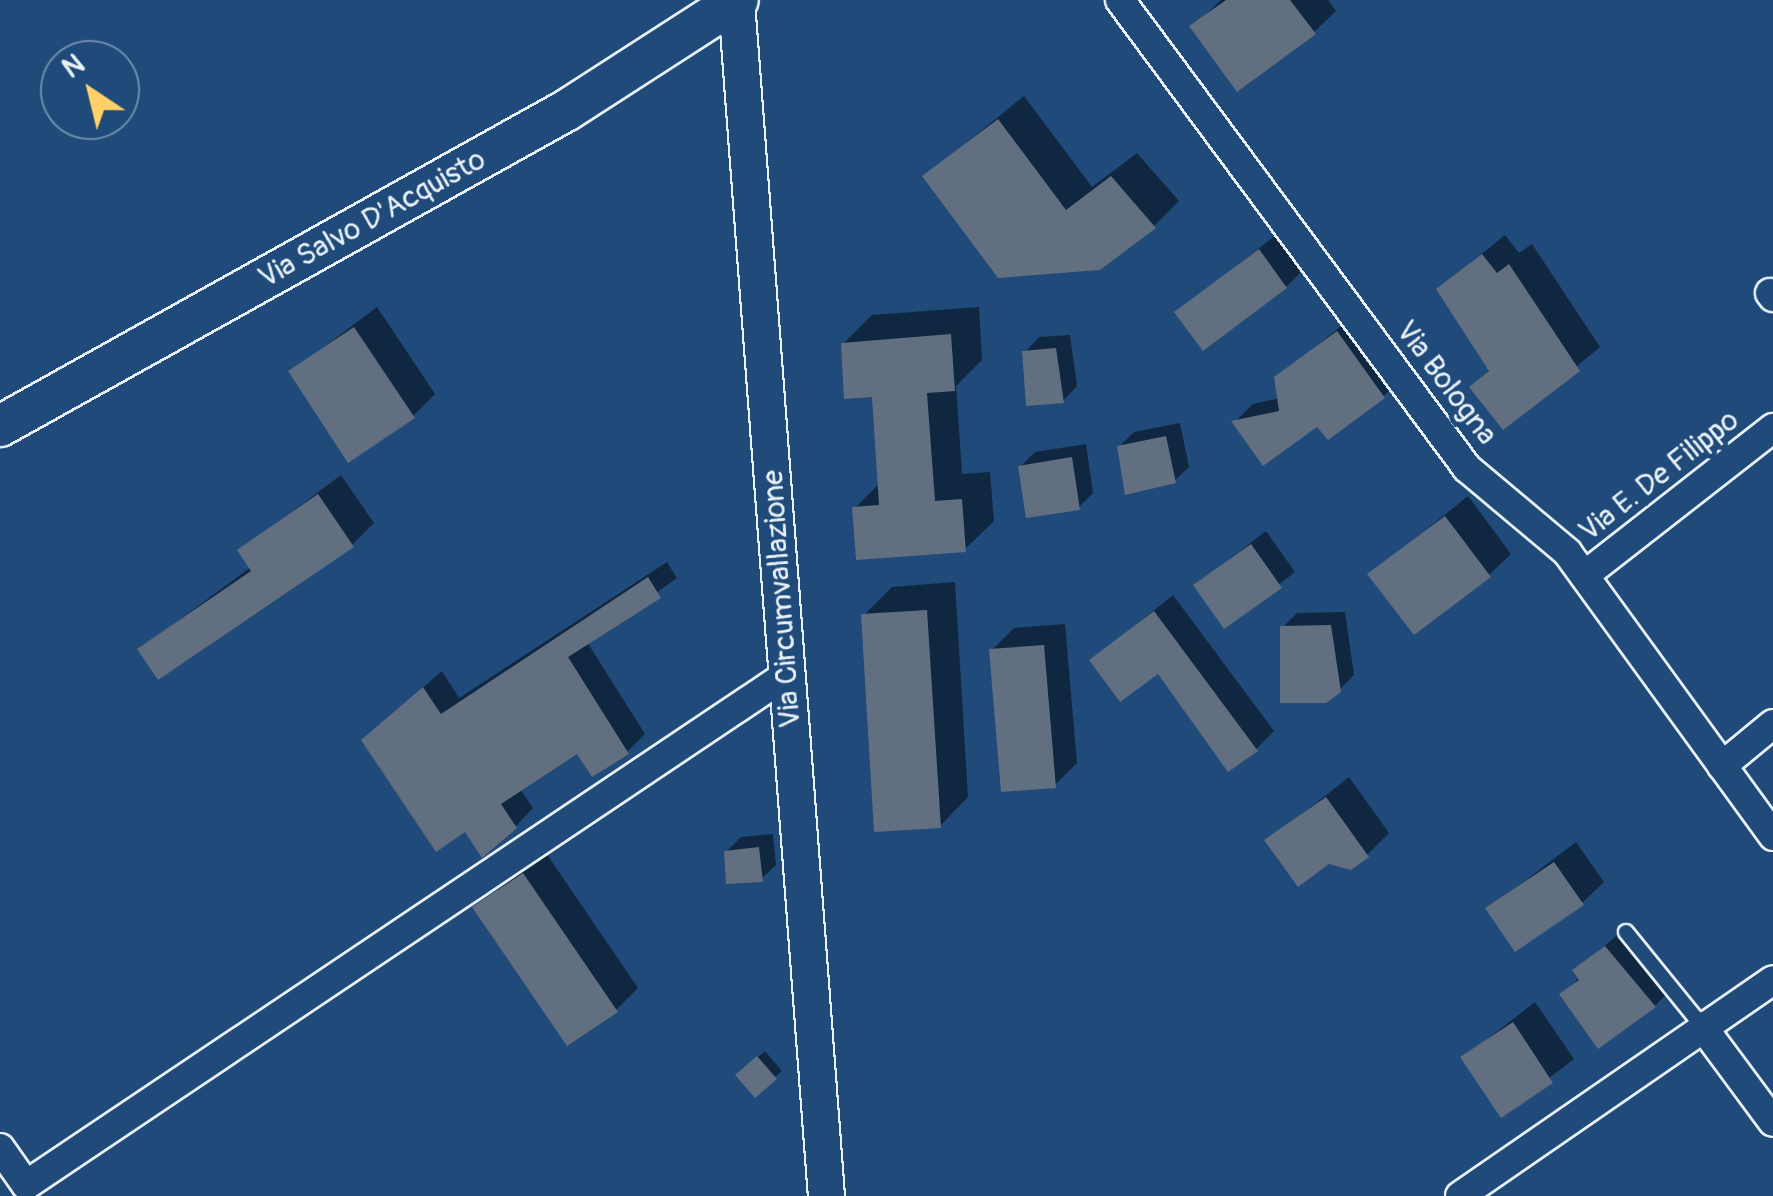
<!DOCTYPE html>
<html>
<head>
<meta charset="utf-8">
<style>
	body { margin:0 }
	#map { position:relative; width:1773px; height:1196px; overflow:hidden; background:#1f4a7a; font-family:Pangolin,sans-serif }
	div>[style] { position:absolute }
	.shadow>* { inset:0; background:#0007 }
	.building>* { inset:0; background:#626f81 }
	.roads { filter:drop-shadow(2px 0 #e8f1f8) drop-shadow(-2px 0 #e8f1f8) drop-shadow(0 2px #e8f1f8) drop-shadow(0 -2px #e8f1f8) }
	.service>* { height:14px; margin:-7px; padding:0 7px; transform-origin:7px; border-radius:7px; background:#1f4a7a }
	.minor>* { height:28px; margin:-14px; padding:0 14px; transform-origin:14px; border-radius:14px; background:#1f4a7a }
	.tertiary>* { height:35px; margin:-17.5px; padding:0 17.5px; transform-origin:17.5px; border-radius:17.5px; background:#1f4a7a }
	.secondary>* { height:40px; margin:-20px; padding:0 20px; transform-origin:20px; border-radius:20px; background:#1f4a7a }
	span { translate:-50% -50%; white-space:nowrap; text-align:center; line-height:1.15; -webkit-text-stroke:10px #1f4a7a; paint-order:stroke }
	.street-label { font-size:30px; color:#e8f1f8 }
	.north { position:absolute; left:40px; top:40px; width:100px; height:100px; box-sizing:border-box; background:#1f4a7a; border:2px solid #6f8dac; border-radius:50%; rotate:325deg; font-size:28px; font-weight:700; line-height:40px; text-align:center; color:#e8f1f8 }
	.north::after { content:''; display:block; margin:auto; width:35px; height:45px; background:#ffd166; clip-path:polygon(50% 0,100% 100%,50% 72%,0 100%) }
</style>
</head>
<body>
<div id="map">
	<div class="shadow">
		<i style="clip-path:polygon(1221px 0,1328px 0,1336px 11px,1314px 32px,1193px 27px)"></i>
		<i style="clip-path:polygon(1024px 96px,1092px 187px,1137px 153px,1179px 201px,1154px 226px,999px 276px,925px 176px)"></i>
		<i style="clip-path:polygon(1282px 230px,1308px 265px,1286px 287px,1178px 312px)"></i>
		<i style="clip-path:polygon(1505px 235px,1519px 253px,1532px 244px,1600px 347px,1503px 427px,1473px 387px,1490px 369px,1439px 289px)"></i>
		<i style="clip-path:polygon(377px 307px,435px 394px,413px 416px,291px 372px)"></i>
		<i style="clip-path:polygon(979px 307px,982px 360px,956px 386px,962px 474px,990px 472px,994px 521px,965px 549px,855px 508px,880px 483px,874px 395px,843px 344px,872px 315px)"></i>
		<i style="clip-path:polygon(1356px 314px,1402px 377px,1384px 396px,1328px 437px,1318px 423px,1235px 422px,1253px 404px,1280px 398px,1277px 378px)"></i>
		<i style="clip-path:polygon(1070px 335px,1077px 386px,1063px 401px,1025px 352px,1039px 337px)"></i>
		<i style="clip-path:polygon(1180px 423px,1189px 467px,1174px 481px,1119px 447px,1134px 432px)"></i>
		<i style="clip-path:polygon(1086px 444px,1093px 493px,1079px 507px,1020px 467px,1035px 452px)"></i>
		<i style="clip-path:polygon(341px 475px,374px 523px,352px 545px,140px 649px,251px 567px,240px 551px)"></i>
		<i style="clip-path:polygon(1468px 496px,1511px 554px,1489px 575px,1371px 574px)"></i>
		<i style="clip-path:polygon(1266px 531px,1295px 572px,1225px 626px,1196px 585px)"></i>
		<i style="clip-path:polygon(667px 562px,677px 578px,587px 642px,645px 734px,627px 752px,578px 750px,520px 789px,533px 808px,516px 826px,382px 723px,442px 671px,459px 698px)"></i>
		<i style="clip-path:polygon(955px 582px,968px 797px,940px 826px,864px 615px,892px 587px)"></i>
		<i style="clip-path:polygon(1173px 595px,1274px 731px,1256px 749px,1159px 670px,1092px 660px)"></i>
		<i style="clip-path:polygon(1345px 612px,1354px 675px,1339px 690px,1283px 627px,1297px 613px)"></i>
		<i style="clip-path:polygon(1065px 624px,1077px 763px,1055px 785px,992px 650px,1014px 628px)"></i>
		<i style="clip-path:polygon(1349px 777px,1389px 833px,1367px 855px,1268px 841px)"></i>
		<i style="clip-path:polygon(773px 834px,776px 865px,761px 879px,726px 852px,741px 837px)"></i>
		<i style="clip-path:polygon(1576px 842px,1604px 882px,1582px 903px,1488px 909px)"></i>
		<i style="clip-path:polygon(546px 853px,638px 988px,616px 1010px,475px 907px)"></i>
		<i style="clip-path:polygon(1628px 926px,1676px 984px,1655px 1006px,1562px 995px,1580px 977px,1576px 970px)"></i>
		<i style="clip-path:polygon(1535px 1002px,1574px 1059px,1501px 1115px,1463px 1058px)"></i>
		<i style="clip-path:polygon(765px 1051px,782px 1071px,775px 1077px,745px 1068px)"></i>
	</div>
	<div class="building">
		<i style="clip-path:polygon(1226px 0,1290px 0,1316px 34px,1237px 92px,1189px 26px)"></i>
		<i style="clip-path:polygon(998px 119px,1066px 210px,1111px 176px,1156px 228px,1100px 270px,998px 278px,922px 176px)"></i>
		<i style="clip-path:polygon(1259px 249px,1287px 288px,1203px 351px,1174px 312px)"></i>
		<i style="clip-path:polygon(1482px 254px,1497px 273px,1509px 264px,1580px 371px,1503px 430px,1469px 387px,1489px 371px,1436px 289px)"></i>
		<i style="clip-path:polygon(354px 327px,415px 418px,348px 463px,288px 371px)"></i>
		<i style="clip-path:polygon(1337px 331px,1385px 398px,1328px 440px,1317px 427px,1263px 466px,1231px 421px,1279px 411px,1274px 377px)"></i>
		<i style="clip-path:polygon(951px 334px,955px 391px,927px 393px,935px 501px,962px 499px,966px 552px,856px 560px,852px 507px,879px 505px,872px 397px,844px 399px,841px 343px)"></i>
		<i style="clip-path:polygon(1056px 348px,1064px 403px,1026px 406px,1022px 351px)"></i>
		<i style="clip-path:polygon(1166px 436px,1176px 483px,1125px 495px,1117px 446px)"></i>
		<i style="clip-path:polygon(1072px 457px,1080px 510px,1026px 518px,1018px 466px)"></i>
		<i style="clip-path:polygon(318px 494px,354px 547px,158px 680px,137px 649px,251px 571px,237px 550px)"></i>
		<i style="clip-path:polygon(1445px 516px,1491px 577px,1414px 635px,1367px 574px)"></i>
		<i style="clip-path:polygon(1251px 544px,1282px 588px,1224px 629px,1193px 585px)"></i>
		<i style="clip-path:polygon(648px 577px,661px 598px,568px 657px,629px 754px,592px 777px,577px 754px,501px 804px,517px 828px,482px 858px,465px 832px,436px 852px,361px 740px,423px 687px,441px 714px)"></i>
		<i style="clip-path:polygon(927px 610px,941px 828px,874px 832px,861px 614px)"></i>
		<i style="clip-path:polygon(1154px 611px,1258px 751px,1228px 772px,1158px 674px,1120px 702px,1089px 660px)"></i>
		<i style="clip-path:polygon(1331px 625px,1341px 692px,1326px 703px,1280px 703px,1280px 626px)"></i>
		<i style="clip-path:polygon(1044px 645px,1056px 788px,1001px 792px,989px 649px)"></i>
		<i style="clip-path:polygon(1326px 797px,1369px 857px,1351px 870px,1329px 864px,1298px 887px,1264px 840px)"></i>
		<i style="clip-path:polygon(759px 847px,763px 882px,726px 884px,724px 851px)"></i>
		<i style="clip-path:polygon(1554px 862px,1584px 905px,1515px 952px,1485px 908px)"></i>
		<i style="clip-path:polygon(523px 873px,618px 1012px,567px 1046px,472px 907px)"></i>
		<i style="clip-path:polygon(1605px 946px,1656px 1007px,1598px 1049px,1559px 994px,1579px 980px,1572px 970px)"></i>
		<i style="clip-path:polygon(1513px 1022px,1553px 1083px,1501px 1118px,1460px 1057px)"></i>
		<i style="clip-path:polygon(757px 1056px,777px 1079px,755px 1098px,735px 1075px)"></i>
	</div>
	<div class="roads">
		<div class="service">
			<i style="left:1626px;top:932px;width:121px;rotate:51deg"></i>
		</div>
		<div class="minor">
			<i style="left:1120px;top:0;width:583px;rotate:53.44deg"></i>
			<i style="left:1467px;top:468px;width:131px;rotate:40deg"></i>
			<i style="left:1567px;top:552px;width:351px;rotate:54deg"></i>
			<i style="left:1770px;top:293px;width:5px;rotate:53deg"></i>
			<i style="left:1585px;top:575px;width:239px;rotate:-38deg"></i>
			<i style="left:1722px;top:766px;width:66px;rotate:-39.5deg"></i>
			<i style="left:1702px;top:1026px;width:119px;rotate:53.5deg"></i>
			<i style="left:0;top:1148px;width:45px;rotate:54.9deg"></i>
			<i style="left:26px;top:1185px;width:917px;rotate:-33.85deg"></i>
			<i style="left:1460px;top:1196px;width:380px;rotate:-34.6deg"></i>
		</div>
		<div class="tertiary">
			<i style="left:736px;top:2px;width:1197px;rotate:85.69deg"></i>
		</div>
		<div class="secondary">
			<i style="left:0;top:426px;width:649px;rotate:-29.13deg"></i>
			<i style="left:567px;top:110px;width:203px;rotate:-32.8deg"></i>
		</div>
	</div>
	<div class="street-label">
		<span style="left:372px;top:219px;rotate:-29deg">Via Salvo D'Acquisto</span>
		<span style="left:1446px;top:383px;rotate:53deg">Via Bologna</span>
		<span style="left:1659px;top:476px;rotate:-38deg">Via E. De Filippo</span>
		<span style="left:782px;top:599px;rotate:-94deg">Via Circumvallazione</span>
	</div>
	<div class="north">N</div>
</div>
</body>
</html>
